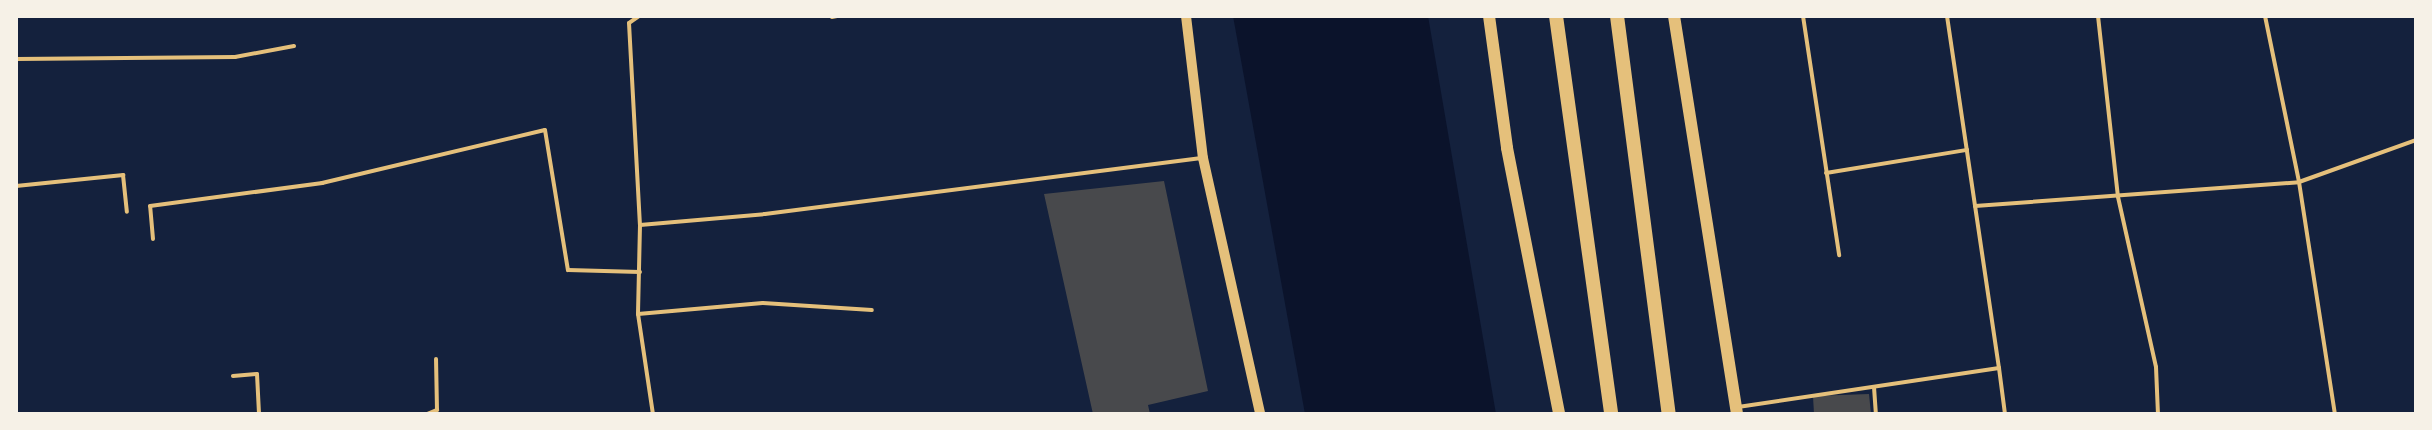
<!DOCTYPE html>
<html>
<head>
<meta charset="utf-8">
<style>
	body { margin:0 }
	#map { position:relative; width:2432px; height:430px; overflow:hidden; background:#14213d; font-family:"Work Sans",sans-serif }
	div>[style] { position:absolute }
	.water>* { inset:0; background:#0b132b }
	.building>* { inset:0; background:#48494c }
	.service>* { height:4px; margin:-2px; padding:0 2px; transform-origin:2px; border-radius:2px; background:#e5c07b }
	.secondary>* { height:10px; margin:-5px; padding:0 5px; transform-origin:5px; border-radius:5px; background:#e5c07b }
	.primary>* { height:12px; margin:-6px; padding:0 6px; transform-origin:6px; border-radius:6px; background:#e5c07b }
	.trunk>* { height:14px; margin:-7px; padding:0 7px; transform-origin:7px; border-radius:7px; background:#e5c07b }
	span { translate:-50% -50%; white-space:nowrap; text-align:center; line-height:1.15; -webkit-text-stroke:4px #f6f1e7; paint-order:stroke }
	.frame { position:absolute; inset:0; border:18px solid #f6f1e7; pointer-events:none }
</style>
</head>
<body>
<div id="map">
	<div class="water">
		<i style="clip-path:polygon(1233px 16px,1428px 16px,1496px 414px,1305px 414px)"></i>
	</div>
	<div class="building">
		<i style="clip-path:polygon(1164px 181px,1208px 391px,1148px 405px,1150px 414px,1093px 414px,1044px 194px)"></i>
		<i style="clip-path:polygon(1869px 394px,1871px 414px,1814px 414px,1813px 396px)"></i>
	</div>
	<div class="service">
		<i style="left:639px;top:16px;width:12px;rotate:145deg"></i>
		<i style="left:629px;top:23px;width:202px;rotate:86.9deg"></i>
		<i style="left:640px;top:225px;width:89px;rotate:91.3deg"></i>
		<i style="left:638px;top:314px;width:101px;rotate:81.5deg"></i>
		<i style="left:1803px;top:16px;width:242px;rotate:81.4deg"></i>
		<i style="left:1947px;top:16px;width:356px;rotate:81.6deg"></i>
		<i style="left:2098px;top:16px;width:182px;rotate:83.7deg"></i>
		<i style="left:2118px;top:197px;width:174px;rotate:77.4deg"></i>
		<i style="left:2156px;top:367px;width:47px;rotate:87.6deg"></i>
		<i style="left:2265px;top:16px;width:169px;rotate:78.4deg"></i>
		<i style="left:2299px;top:182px;width:235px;rotate:81.2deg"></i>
		<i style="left:832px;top:17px;width:5px;rotate:-11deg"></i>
		<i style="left:16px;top:59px;width:219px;rotate:-0.5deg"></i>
		<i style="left:235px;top:57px;width:60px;rotate:-10.6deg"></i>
		<i style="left:1826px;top:173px;width:143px;rotate:-9.3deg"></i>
		<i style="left:16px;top:186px;width:108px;rotate:-5.9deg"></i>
		<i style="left:123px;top:175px;width:37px;rotate:84deg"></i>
		<i style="left:1975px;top:206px;width:325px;rotate:-4.2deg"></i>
		<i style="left:2299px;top:182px;width:124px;rotate:-19.7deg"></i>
		<i style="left:640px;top:225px;width:125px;rotate:-5deg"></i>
		<i style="left:765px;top:214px;width:442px;rotate:-7.3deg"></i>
		<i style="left:153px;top:239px;width:33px;rotate:-95deg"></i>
		<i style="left:150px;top:206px;width:174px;rotate:-7.6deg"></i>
		<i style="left:322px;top:183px;width:229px;rotate:-13.4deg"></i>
		<i style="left:545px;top:130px;width:142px;rotate:80.7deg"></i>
		<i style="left:568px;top:270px;width:72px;rotate:1.6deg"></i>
		<i style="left:638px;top:314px;width:125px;rotate:-5deg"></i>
		<i style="left:763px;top:303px;width:109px;rotate:3.7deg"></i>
		<i style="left:233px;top:376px;width:24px;rotate:-5deg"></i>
		<i style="left:257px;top:374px;width:40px;rotate:87.1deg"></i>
		<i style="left:1874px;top:387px;width:27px;rotate:86deg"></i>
		<i style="left:1738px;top:407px;width:264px;rotate:-8.5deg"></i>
		<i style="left:1999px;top:368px;width:46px;rotate:82.6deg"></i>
		<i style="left:427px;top:414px;width:11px;rotate:-22deg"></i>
		<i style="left:437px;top:410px;width:51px;rotate:-91.1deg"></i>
	</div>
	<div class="secondary">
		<i style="left:1186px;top:16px;width:143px;rotate:83.2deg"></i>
		<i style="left:1203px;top:158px;width:262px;rotate:77.4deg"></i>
	</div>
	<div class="primary">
		<i style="left:1489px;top:16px;width:133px;rotate:82.2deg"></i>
		<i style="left:1507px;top:148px;width:271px;rotate:78.9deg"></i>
		<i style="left:1674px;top:16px;width:403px;rotate:81deg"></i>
	</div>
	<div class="trunk">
		<i style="left:1556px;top:16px;width:402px;rotate:82.1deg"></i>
		<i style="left:1617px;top:16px;width:401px;rotate:82.6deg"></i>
	</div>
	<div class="frame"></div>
</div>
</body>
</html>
